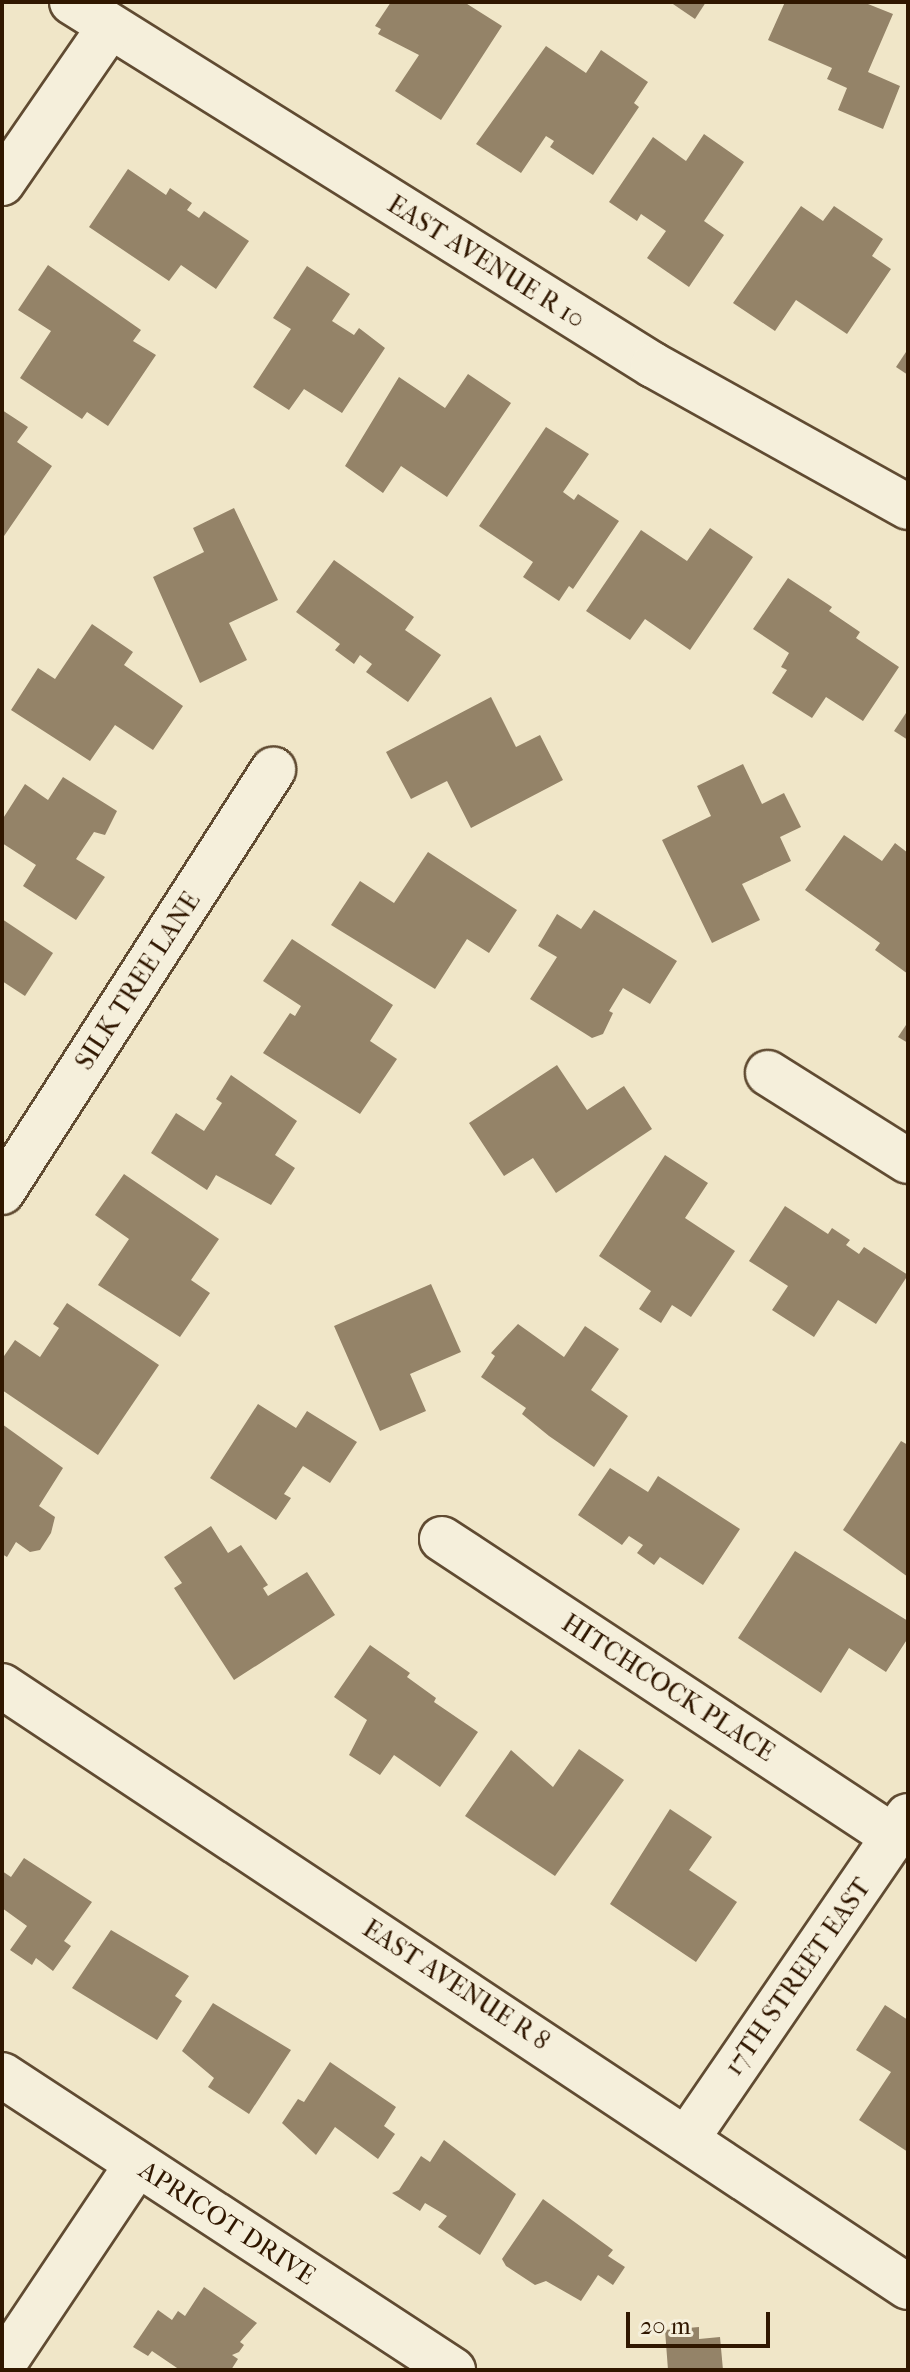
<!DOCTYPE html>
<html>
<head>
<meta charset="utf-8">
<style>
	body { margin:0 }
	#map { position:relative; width:910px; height:2372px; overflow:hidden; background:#f0e6c8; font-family:"IM FELL French Canon",serif }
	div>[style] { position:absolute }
	.building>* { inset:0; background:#948368 }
	.roads { filter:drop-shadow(2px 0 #604b32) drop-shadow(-2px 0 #604b32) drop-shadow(0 2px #604b32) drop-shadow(0 -2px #604b32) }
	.minor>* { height:44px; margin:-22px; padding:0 22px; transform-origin:22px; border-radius:22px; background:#f5efdb }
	span { translate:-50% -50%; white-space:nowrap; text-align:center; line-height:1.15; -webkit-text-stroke:6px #f5efdb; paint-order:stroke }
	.street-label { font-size:26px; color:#301700 }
	.frame { position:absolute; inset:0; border:4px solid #301700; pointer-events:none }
	.scale { position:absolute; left:626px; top:2312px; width:144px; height:36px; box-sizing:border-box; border:4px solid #301700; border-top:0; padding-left:10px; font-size:24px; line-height:28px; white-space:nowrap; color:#301700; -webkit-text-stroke:6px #f5efdb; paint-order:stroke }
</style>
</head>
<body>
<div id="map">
	<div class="building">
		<i style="clip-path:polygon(391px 2px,464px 2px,502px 26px,441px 120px,395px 91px,419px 55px,378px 34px,381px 29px,375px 26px)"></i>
		<i style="clip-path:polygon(670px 2px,706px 2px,695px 19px)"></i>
		<i style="clip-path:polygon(785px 2px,863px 2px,893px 14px,868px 72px,900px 86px,883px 129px,838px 110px,847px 88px,827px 79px,832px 68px,768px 40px)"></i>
		<i style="clip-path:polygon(546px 46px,586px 73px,601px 50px,648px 82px,634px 103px,639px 107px,593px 175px,550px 147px,554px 141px,546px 136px,521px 173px,476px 144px)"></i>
		<i style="clip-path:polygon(704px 134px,744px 162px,704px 221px,724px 235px,689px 287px,647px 258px,666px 231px,641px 214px,637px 221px,609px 202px,653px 137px,686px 161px)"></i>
		<i style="clip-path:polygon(128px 169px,166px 195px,170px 188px,192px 203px,187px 210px,199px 218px,204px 211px,249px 241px,216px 289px,181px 265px,169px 281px,89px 227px)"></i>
		<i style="clip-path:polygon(801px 206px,823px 221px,834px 206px,883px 239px,872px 256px,891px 269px,847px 334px,796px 300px,775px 331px,733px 303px)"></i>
		<i style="clip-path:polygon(48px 265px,141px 330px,133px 341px,156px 355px,108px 426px,87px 412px,82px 419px,20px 378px,51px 331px,18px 310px)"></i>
		<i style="clip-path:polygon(307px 266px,350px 294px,332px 321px,354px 335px,359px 328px,385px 348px,342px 413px,304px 389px,289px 410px,253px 387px,291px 329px,273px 318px)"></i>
		<i style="clip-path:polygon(908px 349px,908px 375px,896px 367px)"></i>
		<i style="clip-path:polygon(468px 374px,511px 403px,447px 497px,401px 466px,383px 493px,345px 466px,399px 377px,445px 408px)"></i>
		<i style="clip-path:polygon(2px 410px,28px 427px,17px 442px,52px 466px,2px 539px)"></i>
		<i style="clip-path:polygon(546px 427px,589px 454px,563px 492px,574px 500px,578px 494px,619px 521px,573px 589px,569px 586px,559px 601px,523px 577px,533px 562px,479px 526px)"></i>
		<i style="clip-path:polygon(234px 508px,278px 600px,229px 623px,247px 660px,200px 683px,153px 577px,204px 552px,193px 528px)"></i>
		<i style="clip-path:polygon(710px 528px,753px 557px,690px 650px,645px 619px,630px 640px,586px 611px,641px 530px,687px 561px)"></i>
		<i style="clip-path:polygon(334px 560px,414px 617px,405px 630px,441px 655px,408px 702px,366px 672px,372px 664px,360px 655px,354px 664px,335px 650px,340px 644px,296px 612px)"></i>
		<i style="clip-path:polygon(788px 578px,832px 607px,829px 611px,860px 632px,856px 638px,899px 667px,863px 721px,826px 697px,812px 718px,772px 693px,787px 670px,781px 667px,789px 653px,753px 629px)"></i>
		<i style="clip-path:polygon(92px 624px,133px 652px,124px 665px,183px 706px,153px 750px,115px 725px,90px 761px,11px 710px,38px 668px,55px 679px)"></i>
		<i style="clip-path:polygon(491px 697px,516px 747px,540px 735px,563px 780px,471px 828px,447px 781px,411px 799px,386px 752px)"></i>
		<i style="clip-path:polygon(908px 710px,908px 740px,894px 731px)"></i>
		<i style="clip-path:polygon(743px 764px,762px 804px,784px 793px,801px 827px,780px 837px,791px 861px,742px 884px,760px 920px,712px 943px,662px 840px,711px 816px,697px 786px)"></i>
		<i style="clip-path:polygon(63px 777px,117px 811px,105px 835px,94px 832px,76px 859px,105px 877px,76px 920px,23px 886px,36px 865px,2px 843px,2px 820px,25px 784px,48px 800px)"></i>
		<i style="clip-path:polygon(844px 835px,882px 861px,895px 843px,908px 853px,908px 974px,875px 950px,880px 943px,805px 890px)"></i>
		<i style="clip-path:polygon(428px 852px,517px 910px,489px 953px,467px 939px,435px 989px,331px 925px,360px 881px,394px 903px)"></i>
		<i style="clip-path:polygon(594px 910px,677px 961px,650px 1004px,623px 988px,609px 1011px,613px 1013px,603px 1034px,592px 1038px,530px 999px,557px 957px,538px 946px,557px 914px,581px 929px)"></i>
		<i style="clip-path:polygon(2px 919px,53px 953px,25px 996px,2px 981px)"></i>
		<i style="clip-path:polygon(292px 939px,393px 1005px,370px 1041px,397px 1059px,360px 1114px,263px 1053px,290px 1013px,295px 1016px,301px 1006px,263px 981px)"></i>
		<i style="clip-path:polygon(908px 1022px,908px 1043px,898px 1037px)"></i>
		<i style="clip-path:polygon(557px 1065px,587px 1110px,624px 1086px,652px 1129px,556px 1193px,533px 1158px,504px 1176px,469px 1123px)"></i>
		<i style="clip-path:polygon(231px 1075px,297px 1121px,275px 1155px,295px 1168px,271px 1205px,216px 1175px,207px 1190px,151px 1153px,176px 1113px,204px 1131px,222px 1103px,216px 1099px)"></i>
		<i style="clip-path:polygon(665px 1155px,708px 1183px,685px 1218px,735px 1251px,691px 1317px,672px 1305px,661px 1323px,639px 1309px,651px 1291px,599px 1256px)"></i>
		<i style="clip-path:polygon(124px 1174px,219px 1239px,191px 1280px,210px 1293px,180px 1337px,98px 1285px,129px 1239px,95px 1215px)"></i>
		<i style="clip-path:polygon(785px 1206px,828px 1234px,832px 1228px,850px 1240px,846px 1245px,859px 1254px,864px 1247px,908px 1275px,876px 1324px,838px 1300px,814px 1337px,772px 1310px,788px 1286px,749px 1261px)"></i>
		<i style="clip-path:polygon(431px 1284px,461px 1352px,410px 1374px,426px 1411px,380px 1431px,334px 1326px)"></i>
		<i style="clip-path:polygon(67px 1303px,159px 1365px,98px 1455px,2px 1390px,2px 1359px,15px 1340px,40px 1357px,59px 1328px,53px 1324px)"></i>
		<i style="clip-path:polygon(518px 1324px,564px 1357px,585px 1326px,619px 1349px,591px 1390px,628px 1416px,594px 1467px,549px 1436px,522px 1414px,526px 1408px,481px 1377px,495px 1356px,491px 1353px)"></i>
		<i style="clip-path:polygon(258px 1404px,296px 1428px,307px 1411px,357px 1442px,330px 1483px,303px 1466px,284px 1494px,291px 1498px,276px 1520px,210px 1478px)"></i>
		<i style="clip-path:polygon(2px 1424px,63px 1468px,39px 1506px,55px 1517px,51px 1533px,40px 1550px,30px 1552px,16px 1542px,7px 1557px,2px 1554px)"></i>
		<i style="clip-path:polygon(901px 1441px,908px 1445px,908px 1577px,843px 1530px)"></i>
		<i style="clip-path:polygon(610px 1468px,648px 1492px,658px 1476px,740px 1529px,703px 1585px,660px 1557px,654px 1565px,637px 1553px,643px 1545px,629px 1536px,622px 1545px,578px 1515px)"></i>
		<i style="clip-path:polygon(211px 1526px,228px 1553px,241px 1545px,268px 1585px,263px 1588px,268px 1596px,307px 1572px,335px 1615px,234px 1680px,174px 1588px,182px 1583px,164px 1557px)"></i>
		<i style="clip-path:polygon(795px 1551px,908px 1621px,908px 1638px,886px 1672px,849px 1648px,821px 1693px,738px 1638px)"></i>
		<i style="clip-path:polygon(370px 1645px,410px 1673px,407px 1677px,436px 1698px,434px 1702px,478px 1732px,440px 1787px,394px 1755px,380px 1775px,349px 1755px,367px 1720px,334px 1697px)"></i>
		<i style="clip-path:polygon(579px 1749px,624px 1780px,555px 1876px,465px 1816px,511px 1750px,553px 1787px)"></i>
		<i style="clip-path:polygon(670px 1809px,712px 1837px,689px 1870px,737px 1902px,696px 1962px,610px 1904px)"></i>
		<i style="clip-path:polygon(24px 1858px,92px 1902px,64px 1941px,71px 1946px,53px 1971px,36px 1958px,32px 1965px,10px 1950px,27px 1926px,2px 1908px,2px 1871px,11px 1877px)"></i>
		<i style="clip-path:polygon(111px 1930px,189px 1976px,175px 1996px,182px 2001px,157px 2040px,72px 1988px)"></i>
		<i style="clip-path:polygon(213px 2003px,291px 2050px,249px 2114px,208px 2087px,214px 2078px,182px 2051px)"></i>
		<i style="clip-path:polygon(885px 2005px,908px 2020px,908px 2152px,859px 2120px,891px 2072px,856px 2050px)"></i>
		<i style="clip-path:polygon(330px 2062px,396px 2107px,384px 2126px,395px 2134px,378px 2159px,335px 2127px,316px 2155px,282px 2123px,298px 2099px,304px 2102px)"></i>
		<i style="clip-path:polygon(444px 2140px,516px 2194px,480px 2255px,438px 2227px,447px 2216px,425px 2203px,420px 2211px,392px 2193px,399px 2190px,421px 2156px,430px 2162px)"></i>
		<i style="clip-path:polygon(543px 2199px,613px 2250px,608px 2256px,625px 2267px,613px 2285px,598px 2275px,581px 2301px,546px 2281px,535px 2285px,506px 2266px,502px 2259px)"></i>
		<i style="clip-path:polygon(204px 2287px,257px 2323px,240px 2342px,244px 2345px,239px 2352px,232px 2355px,238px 2359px,231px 2370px,180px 2370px,152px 2351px,148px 2356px,133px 2347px,158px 2310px,172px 2320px,178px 2311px,185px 2316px)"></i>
		<i style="clip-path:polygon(699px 2327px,699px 2339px,720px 2337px,723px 2370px,668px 2370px,665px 2330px)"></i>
	</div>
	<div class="roads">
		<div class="minor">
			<i style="left:72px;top:2px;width:685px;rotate:32deg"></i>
			<i style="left:653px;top:365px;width:292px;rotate:29.1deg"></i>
			<i style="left:2px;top:183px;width:188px;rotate:-55.4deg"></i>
			<i style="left:768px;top:1073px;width:165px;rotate:32.2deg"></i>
			<i style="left:2px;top:1192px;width:502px;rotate:-57.29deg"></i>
			<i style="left:442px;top:1539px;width:541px;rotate:33.4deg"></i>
			<i style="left:2px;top:1686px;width:1087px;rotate:33.56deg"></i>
			<i style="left:2px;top:2075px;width:539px;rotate:33.19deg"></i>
			<i style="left:688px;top:2137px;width:389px;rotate:-55.6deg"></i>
			<i style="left:2px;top:2366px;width:241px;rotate:-56.2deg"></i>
		</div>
	</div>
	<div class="street-label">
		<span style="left:486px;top:262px;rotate:32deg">EAST AVENUE R 10</span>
		<span style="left:138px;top:981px;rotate:-57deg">SILK TREE LANE</span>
		<span style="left:668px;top:1688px;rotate:33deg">HITCHCOCK PLACE</span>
		<span style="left:798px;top:1977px;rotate:-55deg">17TH STREET EAST</span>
		<span style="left:456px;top:1985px;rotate:33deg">EAST AVENUE R 8</span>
		<span style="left:227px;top:2223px;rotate:33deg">APRICOT DRIVE</span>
	</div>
	<div class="frame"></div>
	<div class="scale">20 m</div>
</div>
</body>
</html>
